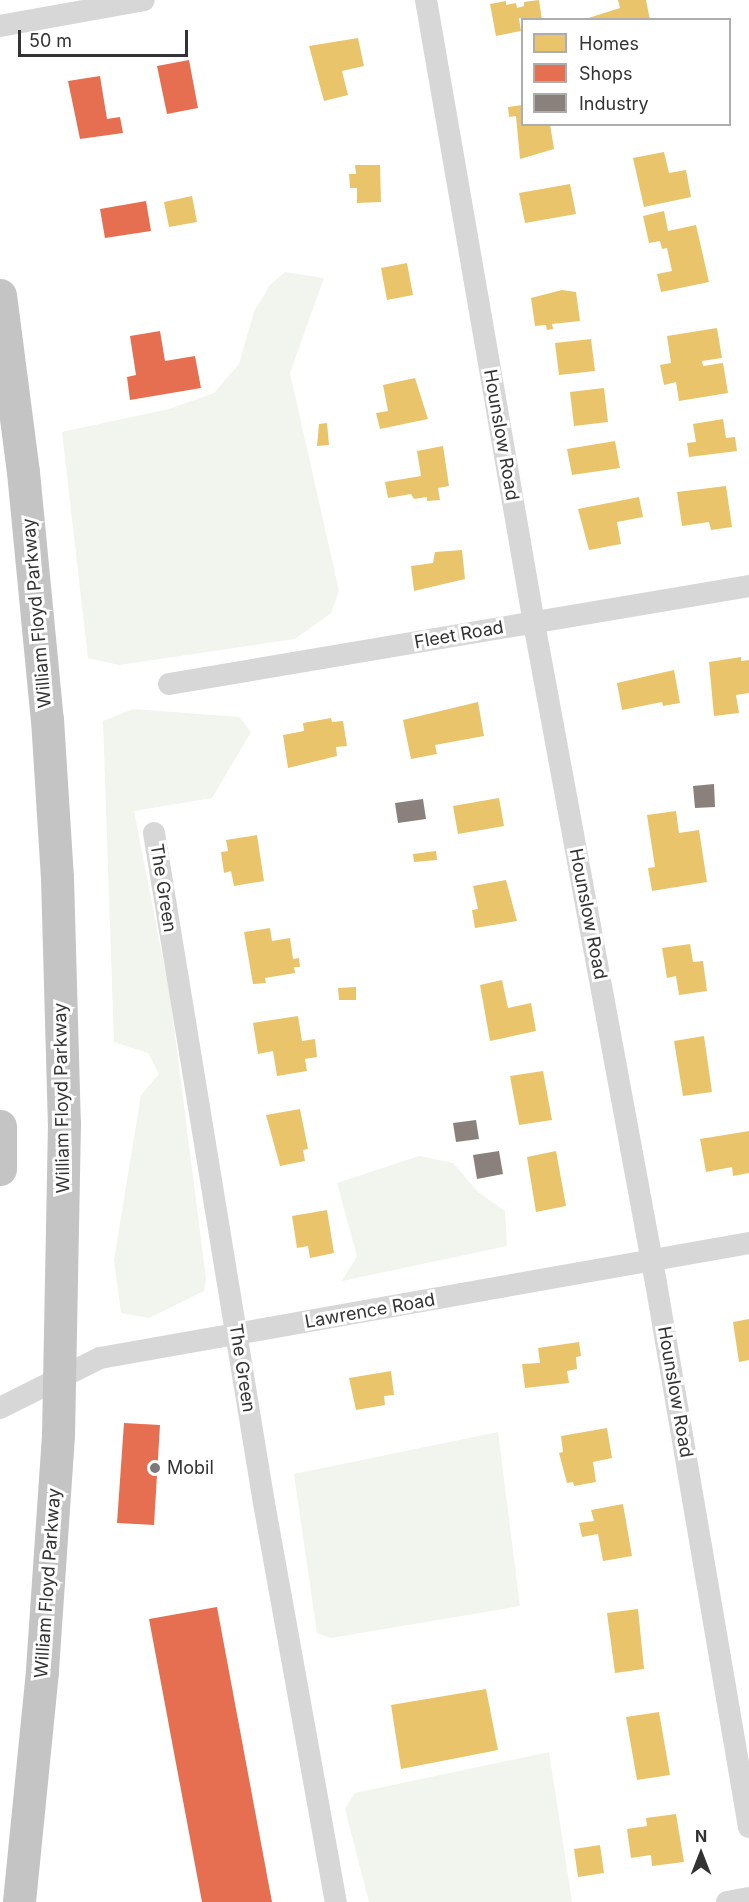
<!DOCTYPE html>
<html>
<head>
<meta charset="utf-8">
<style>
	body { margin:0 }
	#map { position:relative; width:749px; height:1902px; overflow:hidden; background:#fff; font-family:Inter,sans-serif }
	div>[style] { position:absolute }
	.green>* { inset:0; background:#f1f5ed }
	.homes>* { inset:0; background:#e9c46a }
	.shops>* { inset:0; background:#e76f51 }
	.industry>* { inset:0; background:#8a817c }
	.minor>* { height:22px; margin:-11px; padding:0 11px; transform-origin:11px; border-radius:11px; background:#d7d7d7 }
	.highway>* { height:33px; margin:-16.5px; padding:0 16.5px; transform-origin:16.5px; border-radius:16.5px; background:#c4c4c4 }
	.dots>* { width:16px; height:16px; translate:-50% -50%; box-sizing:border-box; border:3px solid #fff; border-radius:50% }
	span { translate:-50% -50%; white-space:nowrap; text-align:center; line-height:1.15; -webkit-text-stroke:6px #fff; paint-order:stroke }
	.street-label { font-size:18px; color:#333 }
	.poi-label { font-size:18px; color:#333 }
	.left { translate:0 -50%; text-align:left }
	.legend { position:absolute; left:521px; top:18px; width:210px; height:108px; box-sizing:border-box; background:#fff; border:2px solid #adadad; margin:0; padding:8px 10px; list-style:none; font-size:18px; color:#333 }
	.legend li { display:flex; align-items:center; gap:12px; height:30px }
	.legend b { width:30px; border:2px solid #adadad }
	.north { position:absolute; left:671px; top:1824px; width:60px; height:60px; -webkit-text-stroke:4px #fff; paint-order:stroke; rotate:0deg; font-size:16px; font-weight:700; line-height:24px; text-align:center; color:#333 }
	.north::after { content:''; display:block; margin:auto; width:21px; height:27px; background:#333; clip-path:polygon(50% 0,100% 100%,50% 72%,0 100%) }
	.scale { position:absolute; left:18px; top:30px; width:170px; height:27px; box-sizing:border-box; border:3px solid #333; border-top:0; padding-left:8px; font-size:18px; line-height:21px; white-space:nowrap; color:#333; -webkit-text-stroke:4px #fff; paint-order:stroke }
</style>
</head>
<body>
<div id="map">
	<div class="green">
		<i style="clip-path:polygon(285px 272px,324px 278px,290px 373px,339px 591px,331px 613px,295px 639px,119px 665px,88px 658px,62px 432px,169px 409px,214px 393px,239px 364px,254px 312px,270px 285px)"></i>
		<i style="clip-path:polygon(133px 709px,239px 717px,251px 732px,212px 798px,134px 811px,170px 996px,206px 1279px,204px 1291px,149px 1318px,121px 1313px,114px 1260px,141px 1095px,159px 1074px,148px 1053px,114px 1042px,103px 721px)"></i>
		<i style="clip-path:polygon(419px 1156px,453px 1163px,478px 1192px,505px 1211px,507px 1246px,342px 1281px,357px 1256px,337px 1183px)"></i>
		<i style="clip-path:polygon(498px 1432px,520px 1606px,331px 1638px,317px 1633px,294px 1474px)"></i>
		<i style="clip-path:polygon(549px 1752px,572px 1902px,369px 1902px,345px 1809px,355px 1793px)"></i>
	</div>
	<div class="homes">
		<i style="clip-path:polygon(539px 0,542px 20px,519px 18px,521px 31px,496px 36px,490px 4px,506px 1px,506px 5px,516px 3px,517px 8px,524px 6px,524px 2px)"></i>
		<i style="clip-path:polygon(618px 0,646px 0,650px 20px,582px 20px,620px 8px)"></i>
		<i style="clip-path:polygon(358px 38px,364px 66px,342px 71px,348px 95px,324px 101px,309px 46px)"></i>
		<i style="clip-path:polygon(522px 105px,522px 124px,550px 124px,554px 149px,520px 159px,516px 116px,509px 117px,508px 107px)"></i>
		<i style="clip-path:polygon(664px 152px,669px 173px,686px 170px,691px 197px,644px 207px,633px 158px)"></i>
		<i style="clip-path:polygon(355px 165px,380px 165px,381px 202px,357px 203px,357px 188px,350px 188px,349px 174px,356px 174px)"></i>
		<i style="clip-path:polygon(570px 184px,576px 214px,525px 223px,519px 193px)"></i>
		<i style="clip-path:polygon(192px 196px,197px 222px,169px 227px,164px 202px)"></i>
		<i style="clip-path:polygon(664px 211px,668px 231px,696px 225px,709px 282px,661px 292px,657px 274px,672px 271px,667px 248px,662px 249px,660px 241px,649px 243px,643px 216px)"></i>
		<i style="clip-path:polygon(407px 263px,413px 295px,387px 300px,381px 268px)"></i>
		<i style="clip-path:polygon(562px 290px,576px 292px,580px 321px,552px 324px,553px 329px,547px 330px,546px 325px,535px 326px,531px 298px)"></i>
		<i style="clip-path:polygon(717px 328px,722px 358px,702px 361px,703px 366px,723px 363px,728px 393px,679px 401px,676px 382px,664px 385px,660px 365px,671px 363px,667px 336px)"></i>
		<i style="clip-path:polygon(591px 339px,595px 371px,559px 375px,555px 343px)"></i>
		<i style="clip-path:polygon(415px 378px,428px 419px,380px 429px,376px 413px,388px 411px,383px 385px)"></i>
		<i style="clip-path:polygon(604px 388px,608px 422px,574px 426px,570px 392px)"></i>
		<i style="clip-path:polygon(723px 419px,726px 438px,735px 437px,737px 451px,689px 457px,687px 443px,696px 442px,693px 424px)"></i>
		<i style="clip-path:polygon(327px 423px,329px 445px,317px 446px,319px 424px)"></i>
		<i style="clip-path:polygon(615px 441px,620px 468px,572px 475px,567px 449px)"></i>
		<i style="clip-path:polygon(443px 446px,449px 486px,438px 488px,440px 500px,427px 501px,427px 497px,414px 499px,411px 494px,388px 498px,385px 482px,421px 476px,417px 451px)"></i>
		<i style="clip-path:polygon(726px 486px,732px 527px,711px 530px,709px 522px,682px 526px,677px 492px)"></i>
		<i style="clip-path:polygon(639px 497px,643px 517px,617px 522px,621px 544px,589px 550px,578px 509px)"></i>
		<i style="clip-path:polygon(462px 550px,465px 579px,414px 591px,411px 566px,433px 563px,435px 552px)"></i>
		<i style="clip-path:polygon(741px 657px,741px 661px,749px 660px,749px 693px,736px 695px,739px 713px,714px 716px,709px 662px)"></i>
		<i style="clip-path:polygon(674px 670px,680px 703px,663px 706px,662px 702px,622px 710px,617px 683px)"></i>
		<i style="clip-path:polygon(478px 702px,484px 736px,435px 745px,437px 754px,411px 759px,403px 720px)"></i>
		<i style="clip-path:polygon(331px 718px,332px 722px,343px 721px,347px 746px,336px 747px,337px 756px,288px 768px,283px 735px,304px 731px,303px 723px)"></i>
		<i style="clip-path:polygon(499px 798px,504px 826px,458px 834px,453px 806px)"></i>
		<i style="clip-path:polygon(676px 811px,679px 833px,699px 830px,707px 882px,652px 891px,648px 868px,655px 867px,647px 815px)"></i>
		<i style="clip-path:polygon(257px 835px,264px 881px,234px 886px,231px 871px,224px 873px,221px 852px,228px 851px,226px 840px)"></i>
		<i style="clip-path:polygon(436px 851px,437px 860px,414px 862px,413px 854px)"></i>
		<i style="clip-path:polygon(506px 880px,517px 921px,475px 928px,472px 910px,478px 909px,473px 886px)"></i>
		<i style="clip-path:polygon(270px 928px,272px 941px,290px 938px,293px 959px,299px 958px,300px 967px,294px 967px,295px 973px,265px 978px,266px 983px,253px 984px,244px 932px)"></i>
		<i style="clip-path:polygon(690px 944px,693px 962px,703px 961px,707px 991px,679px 995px,676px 976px,667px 978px,662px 948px)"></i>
		<i style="clip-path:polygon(502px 980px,508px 1008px,531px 1003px,536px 1031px,490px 1041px,480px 985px)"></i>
		<i style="clip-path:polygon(356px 987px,356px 1000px,339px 1000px,338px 988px)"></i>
		<i style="clip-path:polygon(298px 1016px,302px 1041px,315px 1039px,317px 1057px,305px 1059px,307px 1071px,277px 1076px,273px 1051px,258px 1054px,253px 1023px)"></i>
		<i style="clip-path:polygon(704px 1036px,712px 1092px,683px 1096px,674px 1041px)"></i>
		<i style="clip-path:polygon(543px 1071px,552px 1120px,519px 1125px,510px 1076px)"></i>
		<i style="clip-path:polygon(300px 1109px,308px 1149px,303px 1150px,305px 1161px,280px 1166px,266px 1115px)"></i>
		<i style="clip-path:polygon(749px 1131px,749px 1173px,733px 1176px,732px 1167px,706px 1172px,700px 1139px)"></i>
		<i style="clip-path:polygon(556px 1151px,566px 1206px,536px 1212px,527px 1157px)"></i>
		<i style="clip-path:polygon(327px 1210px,334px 1253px,310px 1258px,308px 1246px,297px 1248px,292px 1216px)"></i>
		<i style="clip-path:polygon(749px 1319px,749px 1360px,739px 1362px,733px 1322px)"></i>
		<i style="clip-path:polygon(579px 1342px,581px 1356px,576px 1357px,577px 1369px,567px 1371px,569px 1383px,525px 1388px,522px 1364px,540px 1363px,538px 1348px)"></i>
		<i style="clip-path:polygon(391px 1371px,394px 1395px,384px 1396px,385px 1405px,356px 1410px,349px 1378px)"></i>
		<i style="clip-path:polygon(607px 1428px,612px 1458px,593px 1462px,596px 1482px,574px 1486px,573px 1482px,567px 1483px,559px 1453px,563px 1452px,561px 1436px)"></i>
		<i style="clip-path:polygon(623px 1504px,632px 1556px,603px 1561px,598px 1534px,582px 1537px,579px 1523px,594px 1521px,591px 1510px)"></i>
		<i style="clip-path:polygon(638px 1609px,644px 1669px,615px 1673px,607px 1613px)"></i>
		<i style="clip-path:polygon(486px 1689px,498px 1750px,401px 1769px,391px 1705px)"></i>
		<i style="clip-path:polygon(659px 1712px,670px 1775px,637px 1780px,626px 1717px)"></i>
		<i style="clip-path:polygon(676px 1814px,684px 1862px,652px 1866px,651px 1855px,631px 1858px,627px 1829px,647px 1826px,646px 1818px)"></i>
		<i style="clip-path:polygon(600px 1845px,604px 1873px,578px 1877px,574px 1849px)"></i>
	</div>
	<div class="shops">
		<i style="clip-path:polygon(189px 60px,198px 108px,167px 114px,157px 66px)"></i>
		<i style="clip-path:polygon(100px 76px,107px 119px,120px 117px,123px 133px,80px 139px,68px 81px)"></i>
		<i style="clip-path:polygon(146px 201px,151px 231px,105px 238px,100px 209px)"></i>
		<i style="clip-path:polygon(160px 331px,165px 361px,195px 356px,201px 388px,130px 400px,127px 377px,136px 375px,130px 336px)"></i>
		<i style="clip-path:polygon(124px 1423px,160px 1425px,154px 1525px,117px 1523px)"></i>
		<i style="clip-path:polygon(217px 1607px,272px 1902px,202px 1902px,149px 1619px)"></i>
	</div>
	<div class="industry">
		<i style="clip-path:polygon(714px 784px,715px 807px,695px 808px,693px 786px)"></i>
		<i style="clip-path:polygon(423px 799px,426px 819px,398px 823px,395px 803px)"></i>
		<i style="clip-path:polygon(476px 1120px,479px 1139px,456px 1142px,453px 1123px)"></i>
		<i style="clip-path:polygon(499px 1151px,503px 1174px,477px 1179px,473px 1155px)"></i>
	</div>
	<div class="minor">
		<i style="left:426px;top:0;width:632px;rotate:80.17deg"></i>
		<i style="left:534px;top:623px;width:671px;rotate:79.53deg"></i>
		<i style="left:656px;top:1283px;width:552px;rotate:80.3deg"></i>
		<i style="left:0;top:26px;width:146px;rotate:-10.2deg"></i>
		<i style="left:169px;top:684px;width:588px;rotate:-9.59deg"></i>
		<i style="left:154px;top:833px;width:679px;rotate:80.68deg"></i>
		<i style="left:264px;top:1503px;width:405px;rotate:79.8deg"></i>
		<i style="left:0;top:1408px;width:112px;rotate:-26.6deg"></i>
		<i style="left:100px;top:1358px;width:659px;rotate:-10.05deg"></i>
		<i style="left:727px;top:1902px;width:22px;rotate:-10deg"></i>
	</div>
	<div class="highway">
		<i style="left:0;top:295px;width:178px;rotate:82.6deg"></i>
		<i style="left:23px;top:472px;width:248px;rotate:84.5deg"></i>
		<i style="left:47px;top:719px;width:158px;rotate:86.4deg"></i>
		<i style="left:57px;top:877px;width:246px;rotate:88.4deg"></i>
		<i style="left:64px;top:1123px;width:312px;rotate:91.1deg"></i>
		<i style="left:58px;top:1435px;width:237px;rotate:93.9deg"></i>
		<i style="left:42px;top:1671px;width:232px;rotate:95.7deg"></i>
		<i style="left:0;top:1126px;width:43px;rotate:90deg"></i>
	</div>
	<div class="dots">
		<i style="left:155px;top:1468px;background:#7a7a7a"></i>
	</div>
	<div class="street-label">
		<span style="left:501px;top:435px;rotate:80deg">Hounslow Road</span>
		<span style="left:37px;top:613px;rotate:-95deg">William Floyd Parkway</span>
		<span style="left:459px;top:635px;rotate:-10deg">Fleet Road</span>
		<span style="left:163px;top:888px;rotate:81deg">The Green</span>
		<span style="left:588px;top:914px;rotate:79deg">Hounslow Road</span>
		<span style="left:62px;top:1098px;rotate:-91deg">William Floyd Parkway</span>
		<span style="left:370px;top:1311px;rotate:-10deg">Lawrence Road</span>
		<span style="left:242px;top:1368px;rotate:81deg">The Green</span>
		<span style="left:675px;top:1392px;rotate:80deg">Hounslow Road</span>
		<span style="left:48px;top:1583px;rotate:-86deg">William Floyd Parkway</span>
	</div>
	<div class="poi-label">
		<span class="left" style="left:167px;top:1468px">Mobil</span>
	</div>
	<ul class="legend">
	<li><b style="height:16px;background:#e9c46a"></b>Homes</li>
	<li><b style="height:16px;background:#e76f51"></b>Shops</li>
	<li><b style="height:16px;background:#8a817c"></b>Industry</li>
	</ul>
	<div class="north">N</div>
	<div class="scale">50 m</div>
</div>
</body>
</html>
